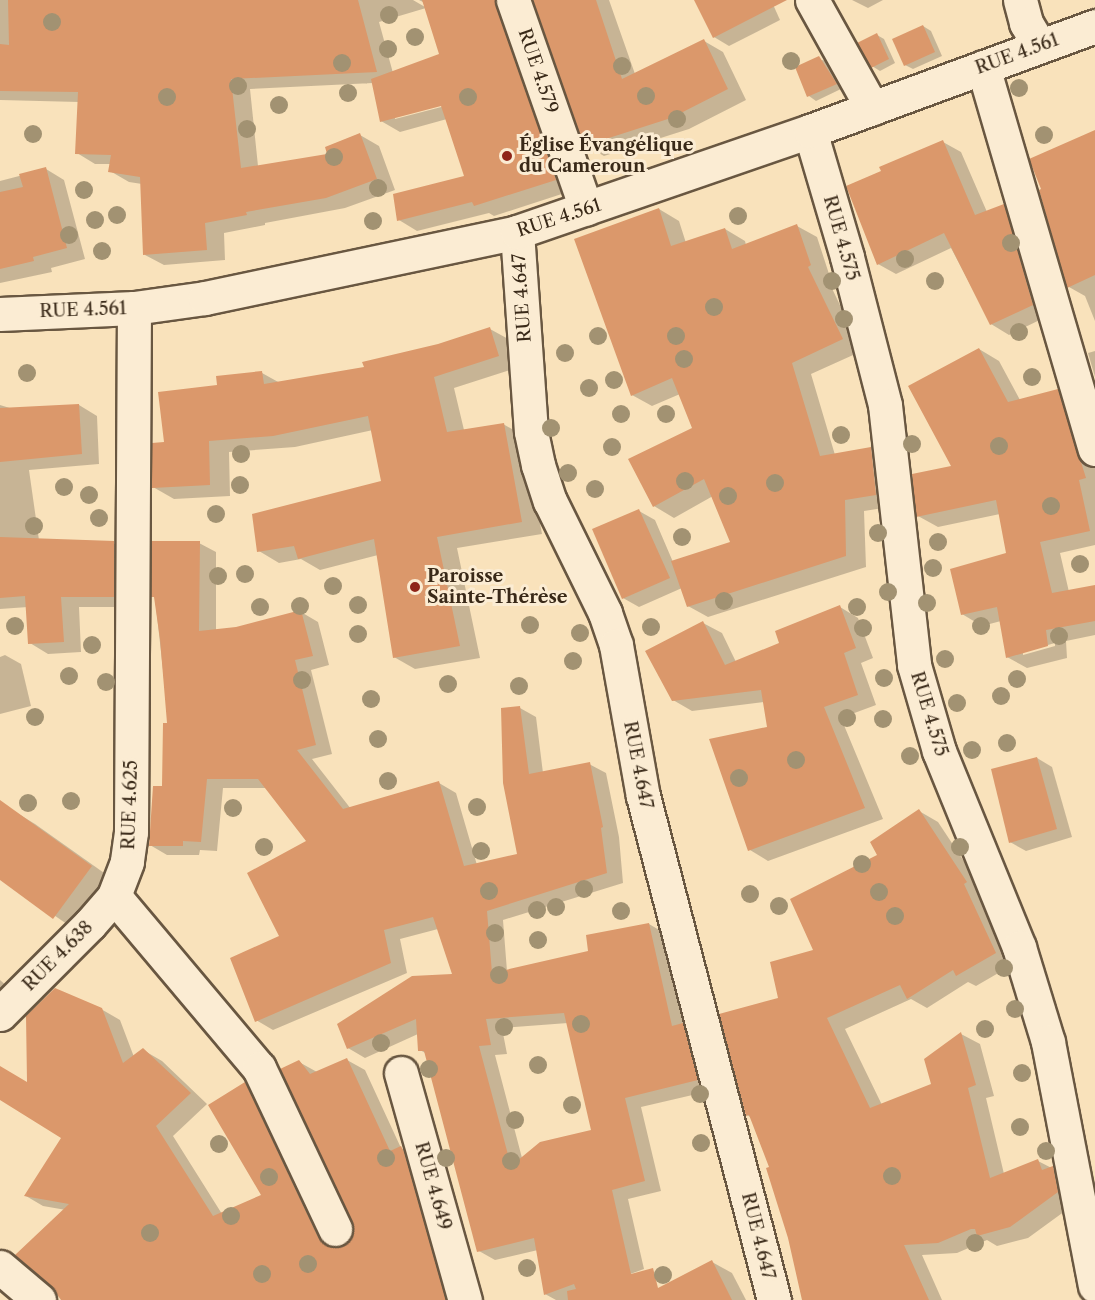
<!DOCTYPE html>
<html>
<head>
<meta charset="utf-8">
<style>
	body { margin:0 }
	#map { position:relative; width:1095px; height:1300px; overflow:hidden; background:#f9e2bb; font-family:"Libre Caslon Text",serif }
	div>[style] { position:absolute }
	.shadow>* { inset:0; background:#0003 }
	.building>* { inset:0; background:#db986b }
	.roads { filter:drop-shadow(2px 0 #695741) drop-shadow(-2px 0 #695741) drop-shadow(0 2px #695741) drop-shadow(0 -2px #695741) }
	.street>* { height:33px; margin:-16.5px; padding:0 16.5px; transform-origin:16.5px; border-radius:16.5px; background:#fbecd3 }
	.secondary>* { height:33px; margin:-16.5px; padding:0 16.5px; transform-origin:16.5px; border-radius:16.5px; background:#fbecd3 }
	.trees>* { width:18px; height:18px; margin:-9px; border-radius:50%; background:#a29272 }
	.dots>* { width:16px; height:16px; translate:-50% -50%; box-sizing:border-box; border:3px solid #fbecd3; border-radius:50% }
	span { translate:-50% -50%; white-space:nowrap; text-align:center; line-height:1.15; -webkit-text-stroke:6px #fbecd3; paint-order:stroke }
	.street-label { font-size:18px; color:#392918 }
	.poi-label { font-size:18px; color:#392918; font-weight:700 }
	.left { translate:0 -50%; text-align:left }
</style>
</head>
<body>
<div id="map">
	<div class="shadow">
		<i style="clip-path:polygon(evenodd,0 0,413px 0,425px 7px,425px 3px,419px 0,517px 0,574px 190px,494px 216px,489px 213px,417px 231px,399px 220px,466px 177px,447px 119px,400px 132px,381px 121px,373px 83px,250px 89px,258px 166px,328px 155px,360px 135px,379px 146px,395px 190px,345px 208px,265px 223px,265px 225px,224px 233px,225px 260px,164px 265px,145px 255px,142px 184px,129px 182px,110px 171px,111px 164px,95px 164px,77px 153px,79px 102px,0 100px,0 0,426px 8px,441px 54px,393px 73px,379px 22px,426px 8px,0 0,448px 102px,449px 105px,395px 119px,395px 116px,448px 102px)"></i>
		<i style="clip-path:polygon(534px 0,609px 0,635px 74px,704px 41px,723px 52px,746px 100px,689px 129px,604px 156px,585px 145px)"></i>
		<i style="clip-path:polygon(695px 0,771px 0,780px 20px,729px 46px,714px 37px)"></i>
		<i style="clip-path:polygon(852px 0,883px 0,868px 8px)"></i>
		<i style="clip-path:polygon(923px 26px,931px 31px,942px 56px,913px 69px,905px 65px)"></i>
		<i style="clip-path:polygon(877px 35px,884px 39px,895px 63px,880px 71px,872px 66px)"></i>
		<i style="clip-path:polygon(823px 60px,831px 65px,843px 88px,816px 101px,809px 96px,797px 68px)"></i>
		<i style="clip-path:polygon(1095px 133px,1095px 321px,1085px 296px,1069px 287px)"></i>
		<i style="clip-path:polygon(943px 142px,961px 152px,987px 212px,1003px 205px,1021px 216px,1050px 315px,1009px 335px,991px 324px,951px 248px,896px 274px,878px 264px,883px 172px)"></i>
		<i style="clip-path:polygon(46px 169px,64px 180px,85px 259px,51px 268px,52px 272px,0 283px,0 181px)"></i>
		<i style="clip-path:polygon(659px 209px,679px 221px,686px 243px,725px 229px,745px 241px,746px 245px,797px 226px,817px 237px,830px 277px,827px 278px,862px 351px,811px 374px,835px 455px,871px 448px,890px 460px,896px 506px,864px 511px,866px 567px,708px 617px,688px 606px,682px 588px,639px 607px,623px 598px,639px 511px,655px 520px,673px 562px,732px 543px,713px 496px,674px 518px,654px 506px,694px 428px,680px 394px,652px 406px,632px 395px)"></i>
		<i style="clip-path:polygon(490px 329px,510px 340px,519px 367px,454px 388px,464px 430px,503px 424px,524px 436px,542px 534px,457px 548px,480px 658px,415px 669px,394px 657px,378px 555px,320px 570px,301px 559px,279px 563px,259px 551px,382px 482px,373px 430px,295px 447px,229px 452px,230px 496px,174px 499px,153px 487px,166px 444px,219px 386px,262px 373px,280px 383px,365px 368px)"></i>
		<i style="clip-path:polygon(evenodd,979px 349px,999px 361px,1020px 400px,1058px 391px,1078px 402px,1095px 455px,1095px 545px,1060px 553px,1069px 592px,1095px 587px,1095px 635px,1066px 641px,1067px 658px,1027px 668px,1007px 657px,1001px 621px,982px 626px,962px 614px,1008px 555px,1000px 514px,938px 527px,918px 516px,953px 467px,979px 349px,1055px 643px,1055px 646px,1023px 655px,1023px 652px,1055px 643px)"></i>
		<i style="clip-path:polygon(1095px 351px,1095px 377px,1088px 353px)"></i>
		<i style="clip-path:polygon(0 405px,13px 409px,79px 405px,97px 416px,99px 464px,29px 470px,39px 540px,113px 543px,132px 554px,131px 607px,79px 607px,81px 652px,48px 654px,30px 643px,28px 607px,0 609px)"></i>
		<i style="clip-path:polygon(evenodd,199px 543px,216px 552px,216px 631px,237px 628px,301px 612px,318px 622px,329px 665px,311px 670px,332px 754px,312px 759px,351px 809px,439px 783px,456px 793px,477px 865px,519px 855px,520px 708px,536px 717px,543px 773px,589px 764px,606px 773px,619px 837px,623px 883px,503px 920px,507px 971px,590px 952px,649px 924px,666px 934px,714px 1090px,641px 1107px,661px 1191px,628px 1199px,644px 1269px,600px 1285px,571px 1300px,556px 1300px,545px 1294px,538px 1250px,495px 1260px,479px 1251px,427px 1054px,420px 1050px,418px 1034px,365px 1058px,348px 1048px,454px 975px,438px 929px,400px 939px,407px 973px,273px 1030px,256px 1020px,308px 842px,266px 788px,223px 788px,217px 851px,200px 850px,199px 855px,167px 855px,150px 845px,164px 788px,169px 724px,155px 598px,199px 543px,568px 1023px,593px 1131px,522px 1158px,495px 1055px,507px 1054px,502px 1028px,568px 1023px)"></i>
		<i style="clip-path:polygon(840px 607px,858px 618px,873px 658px,861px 663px,876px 705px,841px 718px,883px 819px,768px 861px,750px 850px,711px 740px,769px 729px,764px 702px,692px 711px,673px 700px,703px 623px,722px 633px,736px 662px,781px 644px)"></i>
		<i style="clip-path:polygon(5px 655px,21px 664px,31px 706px,0 714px,0 657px)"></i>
		<i style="clip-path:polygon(1037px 758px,1052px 767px,1072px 837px,1026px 851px,1010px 842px)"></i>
		<i style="clip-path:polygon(12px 810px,35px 824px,114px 880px,77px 931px,0 878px,0 813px)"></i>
		<i style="clip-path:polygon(919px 811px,938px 822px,985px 893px,1014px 964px,976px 986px,968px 982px,927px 1008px,911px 999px,845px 1029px,882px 1105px,933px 1085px,961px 1034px,980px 1044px,994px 1096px,986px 1098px,1004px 1174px,1038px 1161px,1071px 1178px,1076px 1203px,1028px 1238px,997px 1246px,987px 1240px,957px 1253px,922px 1255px,942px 1300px,805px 1300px,770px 1168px,752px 1118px,747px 1115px,779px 999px,815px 951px,879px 856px)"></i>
		<i style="clip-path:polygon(0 980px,16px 994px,0 1013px)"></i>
		<i style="clip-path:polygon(101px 1009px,120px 1020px,134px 1057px,143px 1050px,162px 1061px,207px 1104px,173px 1136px,222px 1214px,263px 1195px,245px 1084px,263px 1094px,336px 1249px,344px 1247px,352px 1240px,355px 1231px,299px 1062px,317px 1072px,347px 1060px,365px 1070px,401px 1148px,419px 1158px,459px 1300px,78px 1300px,66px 1210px,43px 1206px,26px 1196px,63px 1138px)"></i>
		<i style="clip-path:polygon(712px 1262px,732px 1273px,746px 1300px,642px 1300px)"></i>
	</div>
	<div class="building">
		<i style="clip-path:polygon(8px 0,358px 0,377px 72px,231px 79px,241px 168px,327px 154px,325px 147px,360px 133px,377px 179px,326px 198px,246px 212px,247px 215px,205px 223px,207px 250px,143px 255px,140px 177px,108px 172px,111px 155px,75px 154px,78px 92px,0 91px,0 44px,9px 45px)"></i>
		<i style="clip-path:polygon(422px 0,495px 0,556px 180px,474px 206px,472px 202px,397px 221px,393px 194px,464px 176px,441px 106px,380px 122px,371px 79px,439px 54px)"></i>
		<i style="clip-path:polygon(533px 0,596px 0,622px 79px,704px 39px,728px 89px,671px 118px,584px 146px)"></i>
		<i style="clip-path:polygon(694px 0,787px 0,713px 38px)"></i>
		<i style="clip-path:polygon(923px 25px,935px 52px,904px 66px,892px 39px)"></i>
		<i style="clip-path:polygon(877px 33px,889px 59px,871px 68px,857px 43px)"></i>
		<i style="clip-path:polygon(819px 56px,837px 84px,807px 97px,795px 67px)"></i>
		<i style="clip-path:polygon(1095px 130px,1095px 275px,1067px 288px,1039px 190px,1041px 189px,1029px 159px)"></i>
		<i style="clip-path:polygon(943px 140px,975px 215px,1004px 204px,1033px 305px,990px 325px,944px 233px,877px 265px,846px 186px,881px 171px,879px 167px)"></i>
		<i style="clip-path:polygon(46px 167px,67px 248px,33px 257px,34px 261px,0 269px,0 192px,23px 187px,19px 174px)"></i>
		<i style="clip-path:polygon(659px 208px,671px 246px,725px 228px,732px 249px,797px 224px,811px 265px,808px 267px,843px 339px,792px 363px,820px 456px,871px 447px,876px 495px,845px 500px,846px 556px,687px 607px,671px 561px,730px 542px,704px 479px,653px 507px,628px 459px,692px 428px,672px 378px,631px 396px,574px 239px)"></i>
		<i style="clip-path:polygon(490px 327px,499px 356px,434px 377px,447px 432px,504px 423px,522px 522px,437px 537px,460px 646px,393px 658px,374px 539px,298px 559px,294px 546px,257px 552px,252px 514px,381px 481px,368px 416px,273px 436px,209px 441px,210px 485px,152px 488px,152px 443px,164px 442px,158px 392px,217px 385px,216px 376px,262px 371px,264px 384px,364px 367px,362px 362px,438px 344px)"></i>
		<i style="clip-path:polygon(979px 348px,1008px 402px,1058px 389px,1086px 478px,1079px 480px,1090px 531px,1040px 542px,1052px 593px,1095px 585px,1095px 621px,1046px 630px,1048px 646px,1006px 658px,997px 607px,961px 615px,950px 569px,1006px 553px,996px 500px,916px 517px,912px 474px,951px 466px,908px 386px)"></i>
		<i style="clip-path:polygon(79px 404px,82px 454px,0 462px,0 408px)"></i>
		<i style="clip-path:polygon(639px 509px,670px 578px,622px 599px,592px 529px)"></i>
		<i style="clip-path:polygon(0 537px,114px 541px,114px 597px,61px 597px,64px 642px,28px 644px,25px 596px,0 598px)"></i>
		<i style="clip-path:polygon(evenodd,151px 541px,200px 541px,199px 631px,236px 627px,301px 610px,313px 656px,295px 660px,316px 745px,297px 750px,343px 809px,439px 781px,464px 866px,517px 854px,503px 783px,501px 708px,520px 706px,529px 774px,590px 762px,603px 827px,601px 828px,607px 873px,487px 911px,492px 973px,588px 951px,586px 935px,649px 923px,672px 1026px,683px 1023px,698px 1080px,625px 1098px,645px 1181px,612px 1190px,631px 1274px,653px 1268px,658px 1288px,712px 1260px,732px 1300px,568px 1300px,567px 1291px,576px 1289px,574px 1284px,544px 1295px,534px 1238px,477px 1252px,424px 1051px,418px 1051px,416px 1019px,347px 1049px,337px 1024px,412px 976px,452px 974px,433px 917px,384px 930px,391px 963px,255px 1022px,230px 958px,279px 936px,247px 873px,306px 841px,258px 779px,207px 779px,201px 842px,183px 841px,183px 846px,149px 846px,153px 786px,162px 786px,163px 723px,167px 723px,160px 639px,154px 597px,151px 597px,151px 541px,564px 1013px,591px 1130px,540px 1142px,511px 1166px,479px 1046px,491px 1045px,486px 1019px,564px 1013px)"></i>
		<i style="clip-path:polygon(840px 605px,856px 648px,844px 653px,858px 695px,824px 707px,865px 808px,748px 851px,709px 739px,767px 727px,761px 690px,672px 701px,645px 651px,703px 621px,725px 665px,779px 643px,775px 631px)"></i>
		<i style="clip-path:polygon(1037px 757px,1057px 829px,1009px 843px,991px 769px)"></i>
		<i style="clip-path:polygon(0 800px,92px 866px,53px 919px,0 880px)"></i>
		<i style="clip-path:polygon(919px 809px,967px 882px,964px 884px,996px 953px,956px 976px,953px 970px,907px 999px,900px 985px,827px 1018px,870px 1108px,931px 1084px,924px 1059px,961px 1032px,976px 1085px,968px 1088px,990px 1178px,1038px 1159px,1042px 1170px,1053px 1166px,1058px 1192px,1010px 1227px,977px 1236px,975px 1229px,971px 1229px,938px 1243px,904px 1245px,929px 1300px,802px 1300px,788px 1238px,766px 1168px,769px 1167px,749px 1115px,746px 1116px,719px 1014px,778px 998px,770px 962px,813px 950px,790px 899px,877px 855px,870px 842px)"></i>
		<i style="clip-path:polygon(55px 988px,102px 1008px,123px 1063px,143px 1048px,191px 1093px,156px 1126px,213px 1216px,261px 1195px,208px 1105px,245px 1082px,318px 1237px,325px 1245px,334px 1248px,344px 1246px,351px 1239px,354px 1231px,352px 1222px,280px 1069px,299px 1060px,310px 1074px,347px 1058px,390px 1151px,401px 1146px,404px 1152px,446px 1300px,61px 1300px,51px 1286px,15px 1255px,69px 1204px,24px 1196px,61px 1138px,0 1100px,0 1066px,27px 1082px,26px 1016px)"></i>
	</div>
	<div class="roads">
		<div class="street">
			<i style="left:513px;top:0;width:221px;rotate:70.7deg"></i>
			<i style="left:812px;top:0;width:124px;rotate:60.9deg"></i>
			<i style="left:1020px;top:0;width:24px;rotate:75deg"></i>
			<i style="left:1026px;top:23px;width:27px;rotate:59deg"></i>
			<i style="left:983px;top:67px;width:398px;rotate:73.7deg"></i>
			<i style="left:810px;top:131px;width:131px;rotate:73.6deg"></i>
			<i style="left:847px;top:257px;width:153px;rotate:75.6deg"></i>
			<i style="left:885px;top:405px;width:262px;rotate:83.6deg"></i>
			<i style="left:914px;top:665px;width:90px;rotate:73.8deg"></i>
			<i style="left:939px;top:751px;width:212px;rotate:67.8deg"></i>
			<i style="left:1019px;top:947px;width:99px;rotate:73deg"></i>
			<i style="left:1048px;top:1042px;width:248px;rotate:79.1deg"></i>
			<i style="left:517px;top:232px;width:200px;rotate:86deg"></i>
			<i style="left:531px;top:432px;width:34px;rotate:78deg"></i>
			<i style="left:538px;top:465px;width:38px;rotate:72deg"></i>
			<i style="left:550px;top:501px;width:125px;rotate:63.8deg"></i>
			<i style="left:605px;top:613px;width:34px;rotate:71deg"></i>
			<i style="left:616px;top:645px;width:153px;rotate:79.9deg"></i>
			<i style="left:643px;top:796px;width:521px;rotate:75.43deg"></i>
			<i style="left:134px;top:308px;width:524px;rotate:90.33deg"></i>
			<i style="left:131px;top:832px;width:30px;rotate:98deg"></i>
			<i style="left:127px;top:862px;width:36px;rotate:111deg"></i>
			<i style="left:114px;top:896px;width:225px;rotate:49.9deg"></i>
			<i style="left:259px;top:1068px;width:178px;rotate:64.7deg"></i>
			<i style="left:0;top:1014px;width:127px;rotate:-45deg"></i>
			<i style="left:90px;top:924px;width:37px;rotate:-49deg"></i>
			<i style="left:401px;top:1073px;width:236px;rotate:74.3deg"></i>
			<i style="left:0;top:1267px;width:51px;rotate:40.2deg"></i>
		</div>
		<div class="secondary">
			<i style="left:0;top:314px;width:134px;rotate:-2.6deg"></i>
			<i style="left:134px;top:308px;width:72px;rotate:-8deg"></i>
			<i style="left:205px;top:298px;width:319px;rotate:-11.9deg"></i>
			<i style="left:517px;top:232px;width:310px;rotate:-19deg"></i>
			<i style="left:810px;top:131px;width:304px;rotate:-20.2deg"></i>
		</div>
	</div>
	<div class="trees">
		<i style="left:389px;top:15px"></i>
		<i style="left:52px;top:22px"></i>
		<i style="left:415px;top:37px"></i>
		<i style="left:388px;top:49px"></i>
		<i style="left:791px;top:61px"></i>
		<i style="left:342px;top:63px"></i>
		<i style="left:622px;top:66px"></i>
		<i style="left:238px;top:86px"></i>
		<i style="left:1019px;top:88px"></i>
		<i style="left:348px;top:93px"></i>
		<i style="left:646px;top:96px"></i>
		<i style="left:167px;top:97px"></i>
		<i style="left:468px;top:97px"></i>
		<i style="left:279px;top:105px"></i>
		<i style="left:677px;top:119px"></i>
		<i style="left:247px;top:129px"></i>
		<i style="left:33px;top:134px"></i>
		<i style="left:1044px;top:135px"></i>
		<i style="left:334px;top:157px"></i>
		<i style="left:378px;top:188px"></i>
		<i style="left:84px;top:190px"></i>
		<i style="left:117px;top:215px"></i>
		<i style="left:738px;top:216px"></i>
		<i style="left:95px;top:220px"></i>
		<i style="left:373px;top:221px"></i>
		<i style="left:69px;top:235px"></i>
		<i style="left:1011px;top:243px"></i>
		<i style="left:102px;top:251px"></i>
		<i style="left:905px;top:259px"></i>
		<i style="left:832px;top:281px"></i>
		<i style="left:935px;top:281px"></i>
		<i style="left:714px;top:307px"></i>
		<i style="left:844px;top:319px"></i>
		<i style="left:1019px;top:332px"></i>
		<i style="left:598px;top:336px"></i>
		<i style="left:676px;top:336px"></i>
		<i style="left:565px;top:353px"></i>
		<i style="left:684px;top:359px"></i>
		<i style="left:27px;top:373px"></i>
		<i style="left:1032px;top:377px"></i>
		<i style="left:614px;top:380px"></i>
		<i style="left:589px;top:388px"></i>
		<i style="left:621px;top:414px"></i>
		<i style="left:666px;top:414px"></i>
		<i style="left:551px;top:428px"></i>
		<i style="left:841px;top:435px"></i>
		<i style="left:912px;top:444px"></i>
		<i style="left:999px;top:446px"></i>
		<i style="left:612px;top:447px"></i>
		<i style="left:241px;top:454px"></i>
		<i style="left:568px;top:473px"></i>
		<i style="left:685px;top:481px"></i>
		<i style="left:775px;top:483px"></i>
		<i style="left:240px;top:485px"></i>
		<i style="left:64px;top:487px"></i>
		<i style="left:595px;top:489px"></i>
		<i style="left:89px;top:495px"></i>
		<i style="left:728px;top:496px"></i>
		<i style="left:1051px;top:506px"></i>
		<i style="left:216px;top:514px"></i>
		<i style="left:99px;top:518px"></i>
		<i style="left:34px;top:526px"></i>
		<i style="left:878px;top:533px"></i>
		<i style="left:682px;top:537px"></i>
		<i style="left:938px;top:542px"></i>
		<i style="left:1080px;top:564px"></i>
		<i style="left:933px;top:568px"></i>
		<i style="left:245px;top:574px"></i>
		<i style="left:218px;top:576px"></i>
		<i style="left:333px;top:586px"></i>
		<i style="left:888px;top:592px"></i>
		<i style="left:724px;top:601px"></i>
		<i style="left:927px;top:603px"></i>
		<i style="left:358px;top:605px"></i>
		<i style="left:300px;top:606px"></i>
		<i style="left:260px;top:607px"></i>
		<i style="left:857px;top:607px"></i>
		<i style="left:530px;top:625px"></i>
		<i style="left:15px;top:626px"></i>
		<i style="left:981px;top:626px"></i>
		<i style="left:651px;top:627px"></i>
		<i style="left:863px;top:628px"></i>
		<i style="left:580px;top:633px"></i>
		<i style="left:358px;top:634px"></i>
		<i style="left:1059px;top:636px"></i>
		<i style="left:92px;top:645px"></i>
		<i style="left:945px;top:659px"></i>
		<i style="left:573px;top:661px"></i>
		<i style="left:69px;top:676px"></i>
		<i style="left:884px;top:678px"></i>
		<i style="left:1017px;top:679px"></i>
		<i style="left:302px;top:680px"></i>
		<i style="left:106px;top:682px"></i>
		<i style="left:448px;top:684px"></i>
		<i style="left:519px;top:686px"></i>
		<i style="left:1001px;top:696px"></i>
		<i style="left:371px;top:699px"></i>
		<i style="left:957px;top:703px"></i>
		<i style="left:35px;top:717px"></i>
		<i style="left:847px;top:718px"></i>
		<i style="left:883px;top:719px"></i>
		<i style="left:378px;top:739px"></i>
		<i style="left:1007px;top:743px"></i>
		<i style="left:972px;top:750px"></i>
		<i style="left:910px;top:756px"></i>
		<i style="left:796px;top:760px"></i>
		<i style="left:739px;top:778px"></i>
		<i style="left:388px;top:781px"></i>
		<i style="left:71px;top:801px"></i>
		<i style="left:28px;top:803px"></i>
		<i style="left:477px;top:807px"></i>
		<i style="left:233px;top:808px"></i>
		<i style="left:264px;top:847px"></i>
		<i style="left:960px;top:847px"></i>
		<i style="left:481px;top:851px"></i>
		<i style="left:862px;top:864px"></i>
		<i style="left:584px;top:889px"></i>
		<i style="left:489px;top:891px"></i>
		<i style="left:879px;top:892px"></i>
		<i style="left:750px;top:894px"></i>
		<i style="left:779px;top:906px"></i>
		<i style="left:556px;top:907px"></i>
		<i style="left:537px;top:910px"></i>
		<i style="left:621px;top:911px"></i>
		<i style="left:895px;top:916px"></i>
		<i style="left:495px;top:933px"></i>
		<i style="left:538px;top:940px"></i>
		<i style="left:1004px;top:968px"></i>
		<i style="left:499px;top:975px"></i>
		<i style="left:1015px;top:1009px"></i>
		<i style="left:581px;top:1024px"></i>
		<i style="left:504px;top:1027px"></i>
		<i style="left:985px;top:1029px"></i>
		<i style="left:381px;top:1043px"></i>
		<i style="left:538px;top:1065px"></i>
		<i style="left:429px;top:1069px"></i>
		<i style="left:1022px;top:1073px"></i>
		<i style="left:700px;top:1094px"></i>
		<i style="left:572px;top:1105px"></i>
		<i style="left:515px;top:1120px"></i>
		<i style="left:1020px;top:1127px"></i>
		<i style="left:701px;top:1143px"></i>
		<i style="left:219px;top:1144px"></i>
		<i style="left:1046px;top:1151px"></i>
		<i style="left:386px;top:1158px"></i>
		<i style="left:446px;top:1158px"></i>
		<i style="left:511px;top:1161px"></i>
		<i style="left:892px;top:1176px"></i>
		<i style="left:269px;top:1177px"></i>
		<i style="left:231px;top:1216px"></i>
		<i style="left:150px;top:1233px"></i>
		<i style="left:975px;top:1243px"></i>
		<i style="left:308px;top:1264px"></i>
		<i style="left:527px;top:1268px"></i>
		<i style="left:262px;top:1274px"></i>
		<i style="left:663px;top:1275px"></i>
	</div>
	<div class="dots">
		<i style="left:507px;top:156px;background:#8f2418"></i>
		<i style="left:415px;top:587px;background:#8f2418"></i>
	</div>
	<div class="street-label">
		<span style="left:1017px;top:54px;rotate:-20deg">RUE 4.561</span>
		<span style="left:538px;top:71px;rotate:71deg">RUE 4.579</span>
		<span style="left:559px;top:218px;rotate:-18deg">RUE 4.561</span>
		<span style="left:841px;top:238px;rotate:74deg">RUE 4.575</span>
		<span style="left:522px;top:298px;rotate:-94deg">RUE 4.647</span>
		<span style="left:83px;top:310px;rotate:-2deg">RUE 4.561</span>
		<span style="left:929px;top:714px;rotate:73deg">RUE 4.575</span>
		<span style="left:638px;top:765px;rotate:79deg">RUE 4.647</span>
		<span style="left:130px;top:805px;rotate:-88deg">RUE 4.625</span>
		<span style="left:58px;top:956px;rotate:-45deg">RUE 4.638</span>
		<span style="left:433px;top:1186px;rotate:74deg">RUE 4.649</span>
		<span style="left:758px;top:1236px;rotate:76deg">RUE 4.647</span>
	</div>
	<div class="poi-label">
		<span class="left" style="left:519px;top:156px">Église Évangélique<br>du Cameroun</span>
		<span class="left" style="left:427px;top:587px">Paroisse<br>Sainte-Thérèse</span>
	</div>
</div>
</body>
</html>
